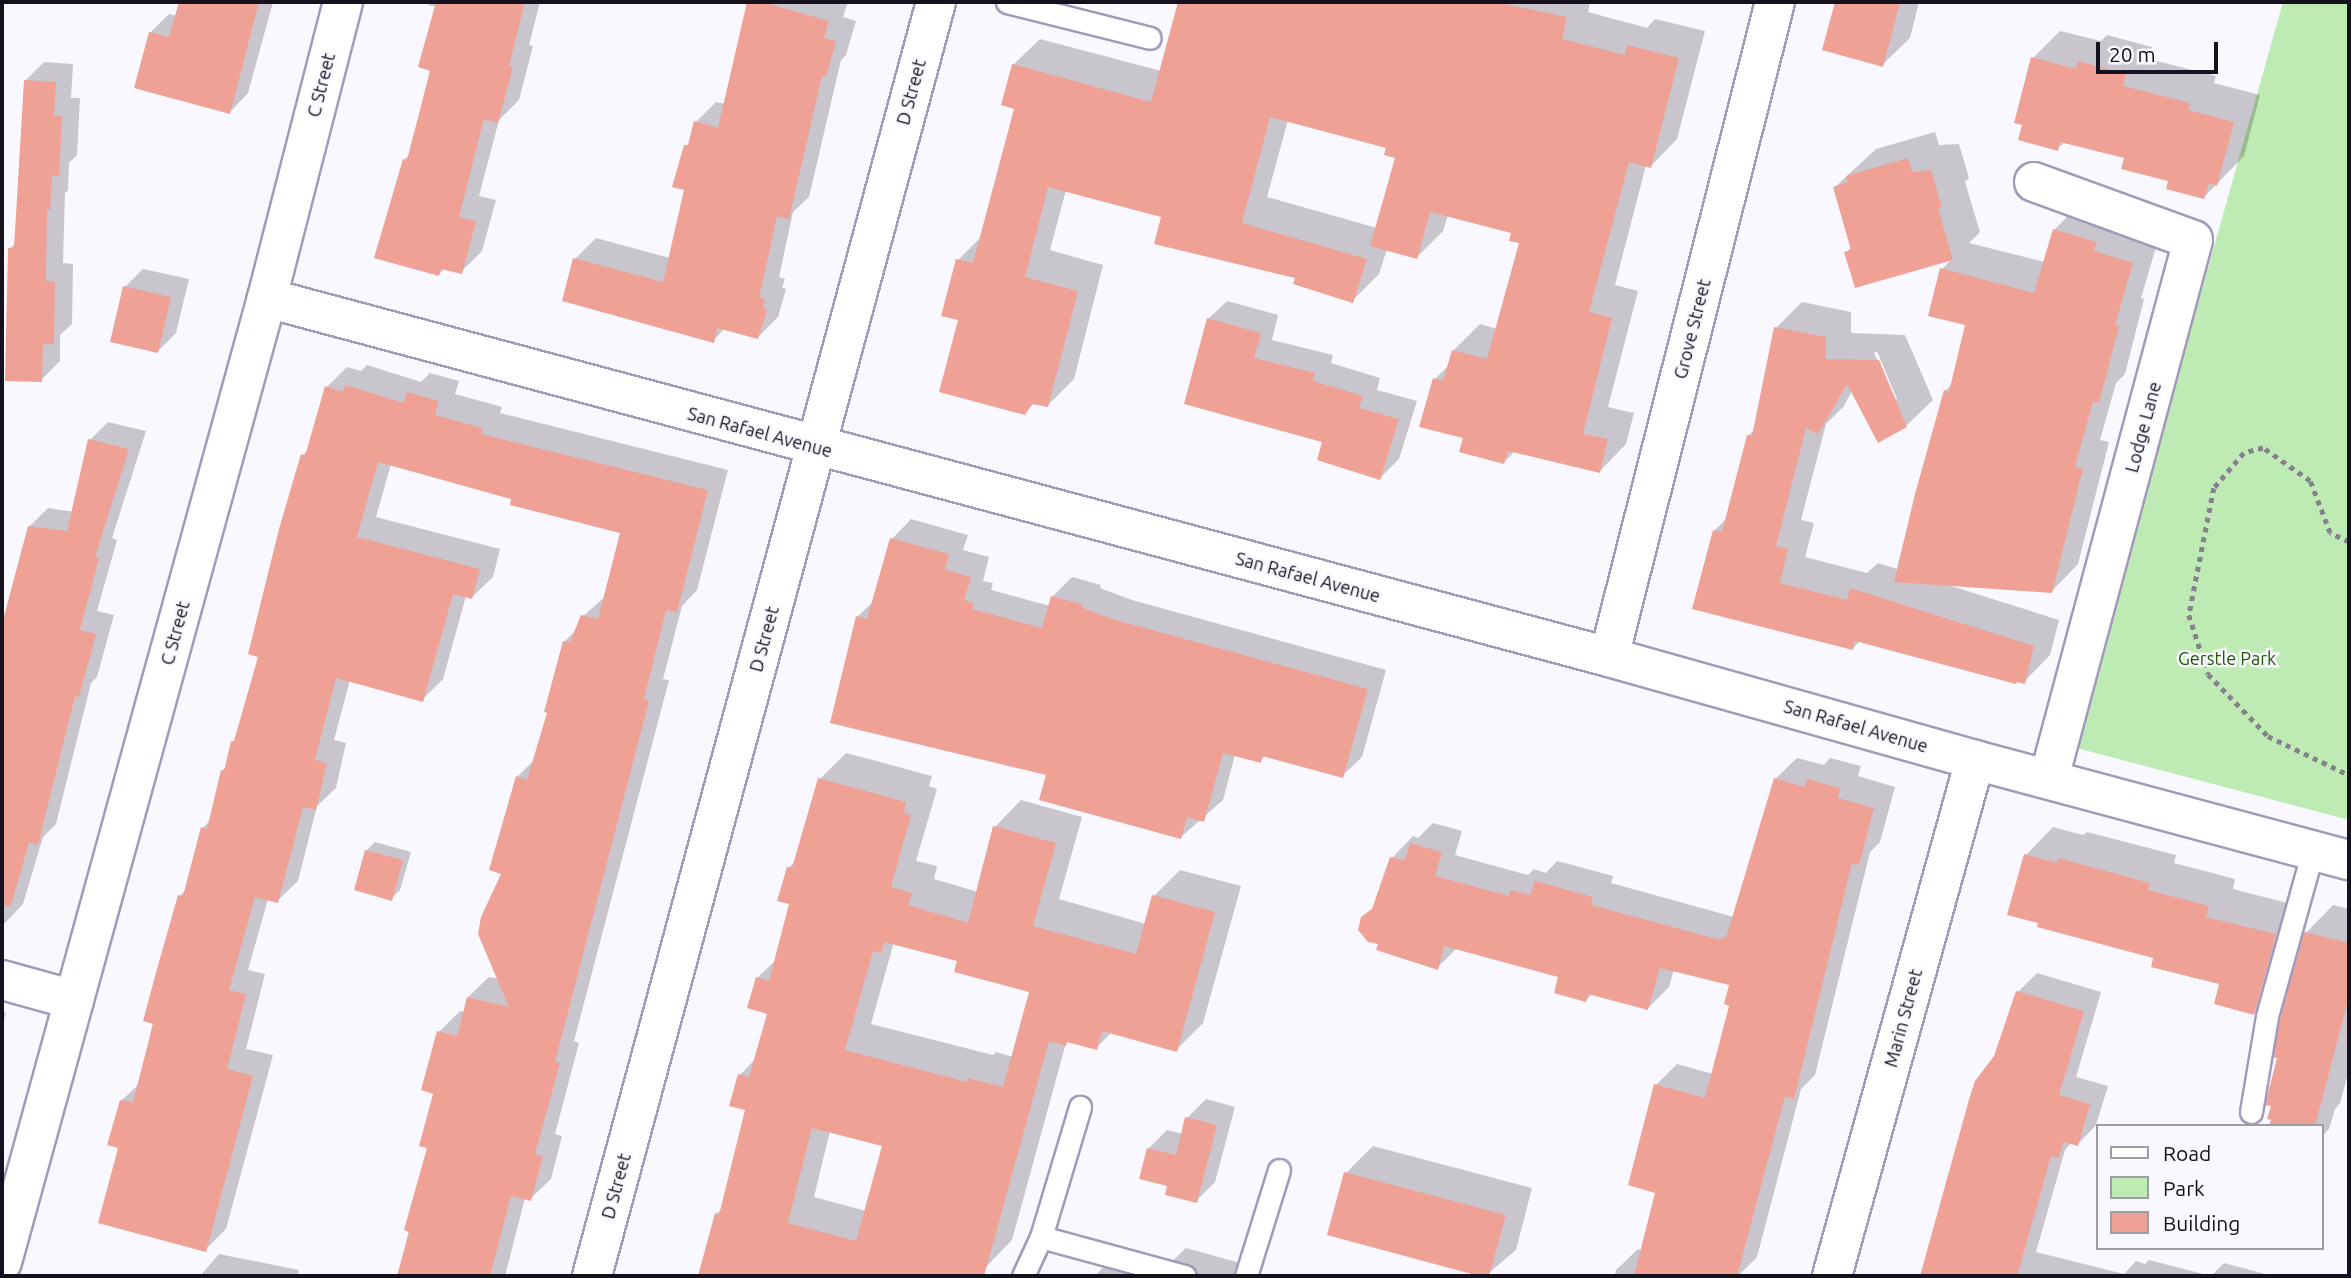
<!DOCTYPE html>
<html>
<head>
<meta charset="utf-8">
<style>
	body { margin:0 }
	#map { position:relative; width:2351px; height:1278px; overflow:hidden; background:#faf8ff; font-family:Ubuntu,sans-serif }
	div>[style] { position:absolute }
	.green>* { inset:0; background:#beebb3 }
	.shadow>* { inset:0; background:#0003 }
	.building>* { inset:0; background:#f0a196 }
	.path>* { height:4.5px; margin-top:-2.25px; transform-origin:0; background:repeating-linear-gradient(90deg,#85828c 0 5px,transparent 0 10px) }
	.roads { filter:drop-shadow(2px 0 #a399bb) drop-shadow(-2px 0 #a399bb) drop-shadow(0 2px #a399bb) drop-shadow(0 -2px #a399bb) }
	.lane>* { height:21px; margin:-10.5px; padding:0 10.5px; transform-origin:10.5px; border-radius:10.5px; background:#fff }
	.street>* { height:38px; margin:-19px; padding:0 19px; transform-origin:19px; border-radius:19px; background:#fff }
	.secondary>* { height:38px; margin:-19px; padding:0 19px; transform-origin:19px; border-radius:19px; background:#fff }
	span { translate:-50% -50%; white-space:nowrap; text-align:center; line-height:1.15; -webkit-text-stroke:5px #faf8ff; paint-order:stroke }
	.street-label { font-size:18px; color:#15111e }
	.park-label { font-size:18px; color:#1c5904 }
	.frame { position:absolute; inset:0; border:4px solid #15111e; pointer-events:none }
	.legend { position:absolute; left:2096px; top:1124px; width:228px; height:126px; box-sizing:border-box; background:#faf8ff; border:2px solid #9e9ca5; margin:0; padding:9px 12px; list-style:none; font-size:21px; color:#15111e }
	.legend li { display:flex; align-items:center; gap:14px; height:35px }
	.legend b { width:35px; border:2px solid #9e9ca5 }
	.scale { position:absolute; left:2096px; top:42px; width:122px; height:32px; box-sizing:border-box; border:4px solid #15111e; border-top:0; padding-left:9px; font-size:21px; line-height:24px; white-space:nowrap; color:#15111e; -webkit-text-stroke:5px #faf8ff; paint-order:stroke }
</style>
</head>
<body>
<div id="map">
	<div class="green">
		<i style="clip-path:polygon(2283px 2px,2349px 2px,2349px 820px,2073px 747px)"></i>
	</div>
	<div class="shadow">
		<i style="clip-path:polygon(180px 2px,273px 2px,248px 93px,230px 112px,150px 33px,169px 14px,177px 16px)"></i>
		<i style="clip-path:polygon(429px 2px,540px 2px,529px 45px,533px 46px,519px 100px,499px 120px,479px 196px,496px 200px,482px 251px,461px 272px,445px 268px,439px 274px,404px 160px,410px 154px,432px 69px,437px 7px,428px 5px)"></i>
		<i style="clip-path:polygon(749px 2px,848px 2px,843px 17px,856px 21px,846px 55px,841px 60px,809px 197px,793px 212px,779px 277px,785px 279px,782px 288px,786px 289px,778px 317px,758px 337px,725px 328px,713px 341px,575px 259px,596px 238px,670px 258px,686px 189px,686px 146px,691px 141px,696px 122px,716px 102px,726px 104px)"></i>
		<i style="clip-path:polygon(evenodd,1180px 2px,1590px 2px,1588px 12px,1647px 28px,1655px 19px,1705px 31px,1677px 139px,1651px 166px,1646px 165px,1615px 285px,1638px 291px,1608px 407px,1634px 413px,1626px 444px,1600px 471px,1515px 451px,1504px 462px,1465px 437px,1435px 379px,1450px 364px,1454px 350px,1480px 324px,1497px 329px,1521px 242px,1513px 232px,1448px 215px,1443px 231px,1417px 257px,1387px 249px,1379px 274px,1352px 301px,1163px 216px,1066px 190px,1050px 250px,1103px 265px,1074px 379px,1047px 406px,1034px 403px,1025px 413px,958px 260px,982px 236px,1016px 107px,1013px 65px,1040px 39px,1161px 71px,1180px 2px,1288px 120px,1388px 147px,1397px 157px,1377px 228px,1267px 197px,1288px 120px)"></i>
		<i style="clip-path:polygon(1836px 2px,1919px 2px,1910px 38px,1882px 65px,1824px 49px)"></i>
		<i style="clip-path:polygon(2060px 31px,2101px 41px,2107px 35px,2152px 47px,2149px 59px,2216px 76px,2214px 83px,2260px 95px,2244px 156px,2204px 197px,2126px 157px,2065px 142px,2057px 149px,2033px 58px)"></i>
		<i style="clip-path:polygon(44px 62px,73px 64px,71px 98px,80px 98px,77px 155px,69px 163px,68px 190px,65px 193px,63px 263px,73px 264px,72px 324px,60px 335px,60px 361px,41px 380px,9px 249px,16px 243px,25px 81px)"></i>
		<i style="clip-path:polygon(evenodd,1935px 132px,1939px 145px,1959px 144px,1969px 178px,1965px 182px,1980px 232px,1969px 243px,2045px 262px,2054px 230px,2081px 203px,2159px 237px,2141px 298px,2144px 299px,2125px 374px,2116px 383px,2100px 440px,2109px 442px,2078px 564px,2052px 591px,1948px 585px,2059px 620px,2050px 655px,2024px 682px,1860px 641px,1852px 649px,1714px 531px,1727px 518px,1748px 436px,1755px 429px,1776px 328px,1802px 302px,1851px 312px,1851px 333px,1905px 335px,1933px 400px,1906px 426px,1852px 391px,1844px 406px,1826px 424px,1801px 520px,1814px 523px,1805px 557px,1867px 573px,1878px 563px,1897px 569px,1945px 391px,1952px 384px,1967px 324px,1942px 269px,1952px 259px,1846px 253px,1852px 246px,1835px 187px,1876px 149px,1935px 132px,1877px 351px,1897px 399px,1896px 400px,1874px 353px,1877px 351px)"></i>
		<i style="clip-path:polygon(143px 269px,189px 279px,176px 333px,158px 351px,125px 287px)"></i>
		<i style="clip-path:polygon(1227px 301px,1278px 315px,1272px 340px,1333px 355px,1331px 363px,1380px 378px,1377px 390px,1417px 401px,1399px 459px,1380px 478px,1325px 441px,1208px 319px)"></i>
		<i style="clip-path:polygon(367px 365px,421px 382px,430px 373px,459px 381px,455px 394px,502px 407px,500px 413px,728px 470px,697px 590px,682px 606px,663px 679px,669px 680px,574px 1041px,579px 1043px,555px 1134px,562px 1136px,551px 1179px,530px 1199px,525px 1198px,505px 1276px,398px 1276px,429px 1147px,439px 1032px,460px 1011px,465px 1012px,468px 997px,489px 977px,499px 979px,503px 873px,517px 777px,534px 760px,550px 712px,564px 642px,578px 628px,583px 616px,606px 596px,622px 531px,391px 464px,376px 517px,500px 549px,493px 577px,472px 597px,466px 596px,443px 679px,422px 700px,350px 680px,334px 740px,346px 743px,336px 788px,317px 806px,298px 881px,277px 901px,268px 899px,248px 970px,265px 974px,246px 1049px,273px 1055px,226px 1229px,205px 1250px,120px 1147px,121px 1101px,140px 1083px,180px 896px,186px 889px,203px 828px,210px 820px,222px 771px,227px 766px,233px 742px,237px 737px,260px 655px,303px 455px,309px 449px,327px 387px,347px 367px,361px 371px)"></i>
		<i style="clip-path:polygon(108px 422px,146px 431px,112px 538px,117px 540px,97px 611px,114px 615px,97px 677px,91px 683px,56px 824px,43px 837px,23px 904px,5px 923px,2px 922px,2px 632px,29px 527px,48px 508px,74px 512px,90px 440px)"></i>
		<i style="clip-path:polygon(911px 519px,968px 535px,963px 550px,989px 557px,983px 581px,993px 583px,991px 590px,1050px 606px,1053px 596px,1072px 577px,1101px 585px,1100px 588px,1132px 600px,1386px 670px,1362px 757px,1342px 776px,1266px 755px,1260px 761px,1235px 755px,1223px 800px,1181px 837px,1048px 774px,857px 617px,875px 600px,892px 539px)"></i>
		<i style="clip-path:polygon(evenodd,846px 753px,932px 776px,929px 786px,937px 789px,916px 861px,937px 866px,934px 879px,978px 892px,995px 827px,1021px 800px,1082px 817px,1059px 899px,1146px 924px,1154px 896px,1180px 870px,1241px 886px,1203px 1023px,1176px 1050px,1112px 1032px,1096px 1048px,1069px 1040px,1066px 1043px,1012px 1240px,986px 1267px,951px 1257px,946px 1276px,700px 1276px,716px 1214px,722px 1209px,747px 1109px,740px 1075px,756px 1058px,769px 1013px,757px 978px,777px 959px,791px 903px,788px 868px,797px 860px,820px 779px,846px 753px,894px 942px,959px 960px,1031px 991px,1013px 1057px,996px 1052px,993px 1055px,871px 1024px,894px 942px,846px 753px,830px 1131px,885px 1145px,866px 1211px,814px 1197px,830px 1131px)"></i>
		<i style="clip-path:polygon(1797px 758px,1824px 765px,1830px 758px,1861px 766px,1858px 776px,1895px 787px,1880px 842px,1870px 852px,1815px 1075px,1801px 1089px,1757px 1257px,1738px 1276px,1615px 1276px,1616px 1270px,1638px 1249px,1642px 1250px,1657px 1191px,1656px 1085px,1677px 1064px,1713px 1074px,1731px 1004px,1732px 984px,1674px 969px,1669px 987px,1648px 1008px,1593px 993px,1586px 1000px,1560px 976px,1457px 948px,1437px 968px,1380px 943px,1363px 918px,1376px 905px,1392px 858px,1413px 836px,1418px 838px,1433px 823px,1462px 831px,1455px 855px,1528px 875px,1534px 869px,1546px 873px,1557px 861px,1613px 876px,1611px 883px,1734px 917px,1775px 779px)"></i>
		<i style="clip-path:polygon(2053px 827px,2083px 835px,2087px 832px,2176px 855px,2174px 863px,2235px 879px,2233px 889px,2302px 907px,2281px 985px,2253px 1013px,2221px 983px,2155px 957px,2026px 855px)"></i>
		<i style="clip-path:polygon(375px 842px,411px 852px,400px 890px,391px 899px,366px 851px)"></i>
		<i style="clip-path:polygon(2333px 905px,2349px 909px,2349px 1070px,2340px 1103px,2335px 1109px,2329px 1129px,2321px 1137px,2321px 1126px,2271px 1126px,2306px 933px)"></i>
		<i style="clip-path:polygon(2037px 973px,2101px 992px,2076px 1077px,2108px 1086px,2096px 1125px,2078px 1144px,2072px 1142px,2065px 1150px,2036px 1252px,2124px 1274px,2136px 1261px,2145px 1264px,2149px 1260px,2211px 1276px,2224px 1263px,2273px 1276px,1922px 1276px,1972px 1097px,1995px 1057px,2018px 992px)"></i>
		<i style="clip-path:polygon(2px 1012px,6px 1012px,2px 1029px)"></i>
		<i style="clip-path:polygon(1206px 1099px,1235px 1107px,1215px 1182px,1196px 1201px,1169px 1184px,1148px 1149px,1167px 1130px,1183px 1134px,1187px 1118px)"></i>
		<i style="clip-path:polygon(1373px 1146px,1532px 1188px,1516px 1250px,1485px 1276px,1329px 1234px,1346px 1173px)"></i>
		<i style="clip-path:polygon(1186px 1248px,1262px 1269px,1260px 1276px,1095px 1276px,1105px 1265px,1129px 1272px,1134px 1267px,1160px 1273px)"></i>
		<i style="clip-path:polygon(219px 1254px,299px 1270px,298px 1276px,200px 1276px)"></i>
	</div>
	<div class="building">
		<i style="clip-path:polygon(179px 2px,259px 2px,230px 114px,134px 88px,149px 32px,169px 37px)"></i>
		<i style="clip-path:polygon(436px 2px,525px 2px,509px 66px,513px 67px,498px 123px,484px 119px,459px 217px,476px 221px,462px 274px,441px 269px,439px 276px,374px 258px,403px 159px,407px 160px,430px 71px,418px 67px)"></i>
		<i style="clip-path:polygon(747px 2px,762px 2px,829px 21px,824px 38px,836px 41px,826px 77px,822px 76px,789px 219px,777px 216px,759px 298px,765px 299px,763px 308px,767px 310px,758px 339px,717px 328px,714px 343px,562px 301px,573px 258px,663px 282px,684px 190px,672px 187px,684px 145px,688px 145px,694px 121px,718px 128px)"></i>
		<i style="clip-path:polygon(1178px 2px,1495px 2px,1567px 17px,1562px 39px,1625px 55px,1627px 45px,1679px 58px,1651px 168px,1629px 162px,1589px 312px,1612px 318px,1583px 434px,1608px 439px,1600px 473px,1508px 451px,1504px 464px,1459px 452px,1463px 438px,1419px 427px,1433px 378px,1443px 381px,1452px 350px,1487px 359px,1519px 243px,1509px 241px,1511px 233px,1430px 212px,1417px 259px,1370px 246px,1395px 158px,1384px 155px,1386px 148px,1270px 117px,1242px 223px,1367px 259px,1353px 303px,1293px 284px,1295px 278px,1154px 244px,1161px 217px,1048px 187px,1025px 277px,1078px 291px,1048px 407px,1032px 404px,1025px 415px,939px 392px,958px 320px,941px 316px,956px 259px,973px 263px,1014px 109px,1001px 105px,1012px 64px,1151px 102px)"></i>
		<i style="clip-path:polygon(1835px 2px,1900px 2px,1883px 67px,1822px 50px)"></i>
		<i style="clip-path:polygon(2031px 57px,2076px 69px,2078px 61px,2126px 74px,2123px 86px,2190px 103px,2188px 110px,2234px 122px,2217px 186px,2209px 183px,2204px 199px,2166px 189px,2168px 181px,2121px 169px,2124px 158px,2060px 142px,2058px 151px,2018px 140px,2022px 125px,2014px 123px)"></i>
		<i style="clip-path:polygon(24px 80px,56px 82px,54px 116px,62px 116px,59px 176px,52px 175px,50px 210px,47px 210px,46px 281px,55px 282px,54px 344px,43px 344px,42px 382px,5px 381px,8px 248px,14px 248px)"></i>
		<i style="clip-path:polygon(1908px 158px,1912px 172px,1931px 170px,1942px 207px,1938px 208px,1953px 260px,1855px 288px,1844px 252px,1851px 250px,1833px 187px,1848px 182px,1846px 176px)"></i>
		<i style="clip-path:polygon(2053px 229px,2097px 242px,2094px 251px,2133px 263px,2115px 325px,2119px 326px,2099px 403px,2093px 401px,2075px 467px,2083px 468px,2052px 593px,1894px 582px,1915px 494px,1944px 390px,1949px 392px,1965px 325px,1928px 316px,1940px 268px,2034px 293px)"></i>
		<i style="clip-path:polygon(123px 286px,171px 297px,158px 353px,110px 342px)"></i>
		<i style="clip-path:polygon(1207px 318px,1261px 333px,1254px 358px,1315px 373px,1313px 381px,1363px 396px,1359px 408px,1399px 419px,1380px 480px,1317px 460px,1322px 442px,1184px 404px)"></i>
		<i style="clip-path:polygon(1774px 327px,1826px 337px,1826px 359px,1879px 360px,1907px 427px,1878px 443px,1847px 384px,1818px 434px,1806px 428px,1776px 546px,1788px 549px,1780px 583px,1847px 600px,1850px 588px,2034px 646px,2025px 684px,2017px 682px,2016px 684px,1855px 641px,1853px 650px,1692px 609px,1713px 530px,1722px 532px,1747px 435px,1752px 436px)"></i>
		<i style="clip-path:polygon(345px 385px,404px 403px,407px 392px,439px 401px,435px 415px,482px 428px,481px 434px,708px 490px,677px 612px,666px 610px,644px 699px,649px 701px,555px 1062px,560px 1063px,535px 1154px,543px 1156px,531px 1201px,511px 1196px,490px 1276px,397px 1276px,409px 1232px,404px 1230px,427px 1148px,419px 1146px,433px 1094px,421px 1090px,437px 1031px,457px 1036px,467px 997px,509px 1007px,478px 934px,481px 917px,501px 874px,489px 870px,516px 776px,527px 780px,547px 713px,544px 712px,563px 641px,570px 642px,581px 615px,598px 619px,620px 533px,510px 505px,511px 499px,378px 462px,357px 537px,480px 569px,472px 599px,453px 594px,423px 702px,336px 678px,315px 760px,327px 763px,316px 810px,303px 807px,278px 903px,255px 897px,229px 990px,246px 994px,227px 1069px,253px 1076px,206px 1252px,98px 1223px,118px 1148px,107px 1145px,120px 1100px,133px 1102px,153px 1024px,143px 1021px,157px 969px,178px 895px,183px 896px,201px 827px,207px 829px,221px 770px,224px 771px,231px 741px,234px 741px,258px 657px,248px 654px,279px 529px,301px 454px,305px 456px,325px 386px,343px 392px)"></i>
		<i style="clip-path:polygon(88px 439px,129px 449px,95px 557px,99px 558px,80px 630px,96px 634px,79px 697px,75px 696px,38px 845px,29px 842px,11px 906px,2px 904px,2px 624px,28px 526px,67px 531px)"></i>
		<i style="clip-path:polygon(890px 538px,949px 554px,945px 570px,971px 577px,964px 600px,974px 603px,972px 609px,1042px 628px,1051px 596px,1082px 604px,1081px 607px,1112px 619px,1368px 689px,1343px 778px,1262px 756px,1261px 763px,1223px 753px,1204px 822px,1187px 817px,1181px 839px,1039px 800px,1046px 775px,830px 723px,856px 616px,867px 619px)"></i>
		<i style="clip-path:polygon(evenodd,818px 778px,906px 802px,904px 813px,911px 815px,891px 887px,912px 893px,908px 905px,968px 923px,993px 826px,1056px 843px,1033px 926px,1136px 954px,1152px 895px,1215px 912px,1177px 1052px,1102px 1031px,1097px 1050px,1067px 1042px,1066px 1046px,1049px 1041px,984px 1276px,698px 1276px,715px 1213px,719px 1215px,745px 1110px,729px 1106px,738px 1074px,749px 1077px,767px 1014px,747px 1008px,756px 977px,769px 981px,789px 904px,777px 901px,787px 867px,792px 868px,818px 778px,884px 942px,957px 961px,954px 972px,1029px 992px,1003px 1087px,968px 1078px,967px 1082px,845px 1050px,873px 951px,881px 953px,884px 942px,818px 778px,812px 1128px,882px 1146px,856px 1241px,788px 1223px,812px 1128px)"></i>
		<i style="clip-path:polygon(1774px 778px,1805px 787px,1807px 779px,1840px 788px,1838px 798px,1874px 808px,1859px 865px,1852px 863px,1794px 1099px,1785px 1096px,1737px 1276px,1634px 1276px,1655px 1193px,1628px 1185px,1654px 1084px,1705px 1098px,1729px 1006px,1724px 1004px,1729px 985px,1660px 968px,1648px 1010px,1588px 994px,1586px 1002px,1554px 993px,1558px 977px,1444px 946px,1438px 970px,1376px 950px,1378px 944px,1368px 942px,1358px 930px,1361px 917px,1372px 909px,1390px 857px,1405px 860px,1410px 843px,1442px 852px,1435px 876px,1509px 896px,1511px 890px,1530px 895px,1535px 881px,1593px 897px,1591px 905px,1721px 940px,1722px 937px,1726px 938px)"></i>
		<i style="clip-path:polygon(365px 850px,403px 860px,392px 901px,354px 890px)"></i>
		<i style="clip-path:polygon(2024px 854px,2057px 863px,2058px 858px,2150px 883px,2148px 890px,2209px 906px,2206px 917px,2276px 934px,2254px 1015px,2214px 1004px,2219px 984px,2151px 967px,2153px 958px,2037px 927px,2038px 923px,2007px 915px)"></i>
		<i style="clip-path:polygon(2304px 932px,2349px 943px,2349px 997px,2315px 1126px,2269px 1126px,2271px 1120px,2267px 1119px,2271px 1106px,2265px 1105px,2277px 1058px,2273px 1057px,2280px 1019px)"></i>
		<i style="clip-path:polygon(2016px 991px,2084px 1011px,2059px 1095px,2090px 1104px,2078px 1146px,2063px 1142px,2059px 1158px,2051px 1156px,2017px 1276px,1920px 1276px,1970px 1096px,1975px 1081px,1994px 1056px)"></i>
		<i style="clip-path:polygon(1185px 1117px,1217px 1125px,1197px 1203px,1165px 1195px,1167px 1186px,1139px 1179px,1147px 1148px,1176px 1155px)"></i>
		<i style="clip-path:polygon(1344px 1172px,1506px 1215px,1489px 1276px,1479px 1276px,1327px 1235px)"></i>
	</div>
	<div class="path">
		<i style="left:2349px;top:542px;width:21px;rotate:-155deg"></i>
		<i style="left:2330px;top:533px;width:56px;rotate:-111deg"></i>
		<i style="left:2310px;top:481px;width:57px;rotate:-144.9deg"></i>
		<i style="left:2263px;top:448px;width:20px;rotate:165deg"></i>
		<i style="left:2244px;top:453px;width:46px;rotate:130.6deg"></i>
		<i style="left:2214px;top:488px;width:129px;rotate:101.1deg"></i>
		<i style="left:2189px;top:615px;width:62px;rotate:72.1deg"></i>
		<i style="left:2208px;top:674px;width:86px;rotate:45.9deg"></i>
		<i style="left:2268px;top:736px;width:90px;rotate:25.7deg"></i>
	</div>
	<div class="roads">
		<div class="lane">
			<i style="left:1007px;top:2px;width:147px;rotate:14.1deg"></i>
			<i style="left:2251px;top:1112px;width:97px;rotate:-80.5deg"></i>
			<i style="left:2267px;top:1016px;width:172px;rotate:-74.5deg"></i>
			<i style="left:1041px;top:1237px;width:136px;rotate:-73.3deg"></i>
			<i style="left:1023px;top:1276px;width:43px;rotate:-65.2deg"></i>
			<i style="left:1041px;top:1237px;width:149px;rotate:15.2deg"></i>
			<i style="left:1246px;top:1276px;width:111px;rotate:-72.7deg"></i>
		</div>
		<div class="street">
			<i style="left:2034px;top:182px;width:169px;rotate:20deg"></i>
			<i style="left:2193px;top:240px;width:557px;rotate:104.98deg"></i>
			<i style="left:267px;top:298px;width:1389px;rotate:14.98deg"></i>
			<i style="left:1609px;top:657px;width:380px;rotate:15.7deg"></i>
			<i style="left:1975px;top:760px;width:387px;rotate:15deg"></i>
			<i style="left:1609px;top:657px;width:676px;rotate:-75.78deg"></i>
			<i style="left:2px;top:980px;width:75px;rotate:15.5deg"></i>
			<i style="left:2px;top:1262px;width:1000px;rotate:-74.63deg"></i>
			<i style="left:267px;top:298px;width:306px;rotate:-75.6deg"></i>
			<i style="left:1832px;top:1276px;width:535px;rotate:-74.51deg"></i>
		</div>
		<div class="secondary">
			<i style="left:592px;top:1276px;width:1320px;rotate:-74.89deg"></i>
		</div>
	</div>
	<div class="street-label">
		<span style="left:321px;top:85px;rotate:-76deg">C Street</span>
		<span style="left:911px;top:92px;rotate:-75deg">D Street</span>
		<span style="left:1692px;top:329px;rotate:-76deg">Grove Street</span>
		<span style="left:2143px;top:427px;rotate:-75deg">Lodge Lane</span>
		<span style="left:760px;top:432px;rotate:15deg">San Rafael Avenue</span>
		<span style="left:1308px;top:577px;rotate:15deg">San Rafael Avenue</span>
		<span style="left:175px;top:633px;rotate:-75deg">C Street</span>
		<span style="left:764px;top:639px;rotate:-75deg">D Street</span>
		<span style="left:1856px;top:726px;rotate:16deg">San Rafael Avenue</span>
		<span style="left:1903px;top:1018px;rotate:-75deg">Marin Street</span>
		<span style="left:616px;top:1186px;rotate:-75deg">D Street</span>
	</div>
	<div class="park-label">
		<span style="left:2227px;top:658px">Gerstle Park</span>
	</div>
	<div class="frame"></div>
	<ul class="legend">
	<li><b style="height:9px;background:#fff"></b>Road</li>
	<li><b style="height:19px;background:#beebb3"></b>Park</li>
	<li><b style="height:19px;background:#f0a196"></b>Building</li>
	</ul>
	<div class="scale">20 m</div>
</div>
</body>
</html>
